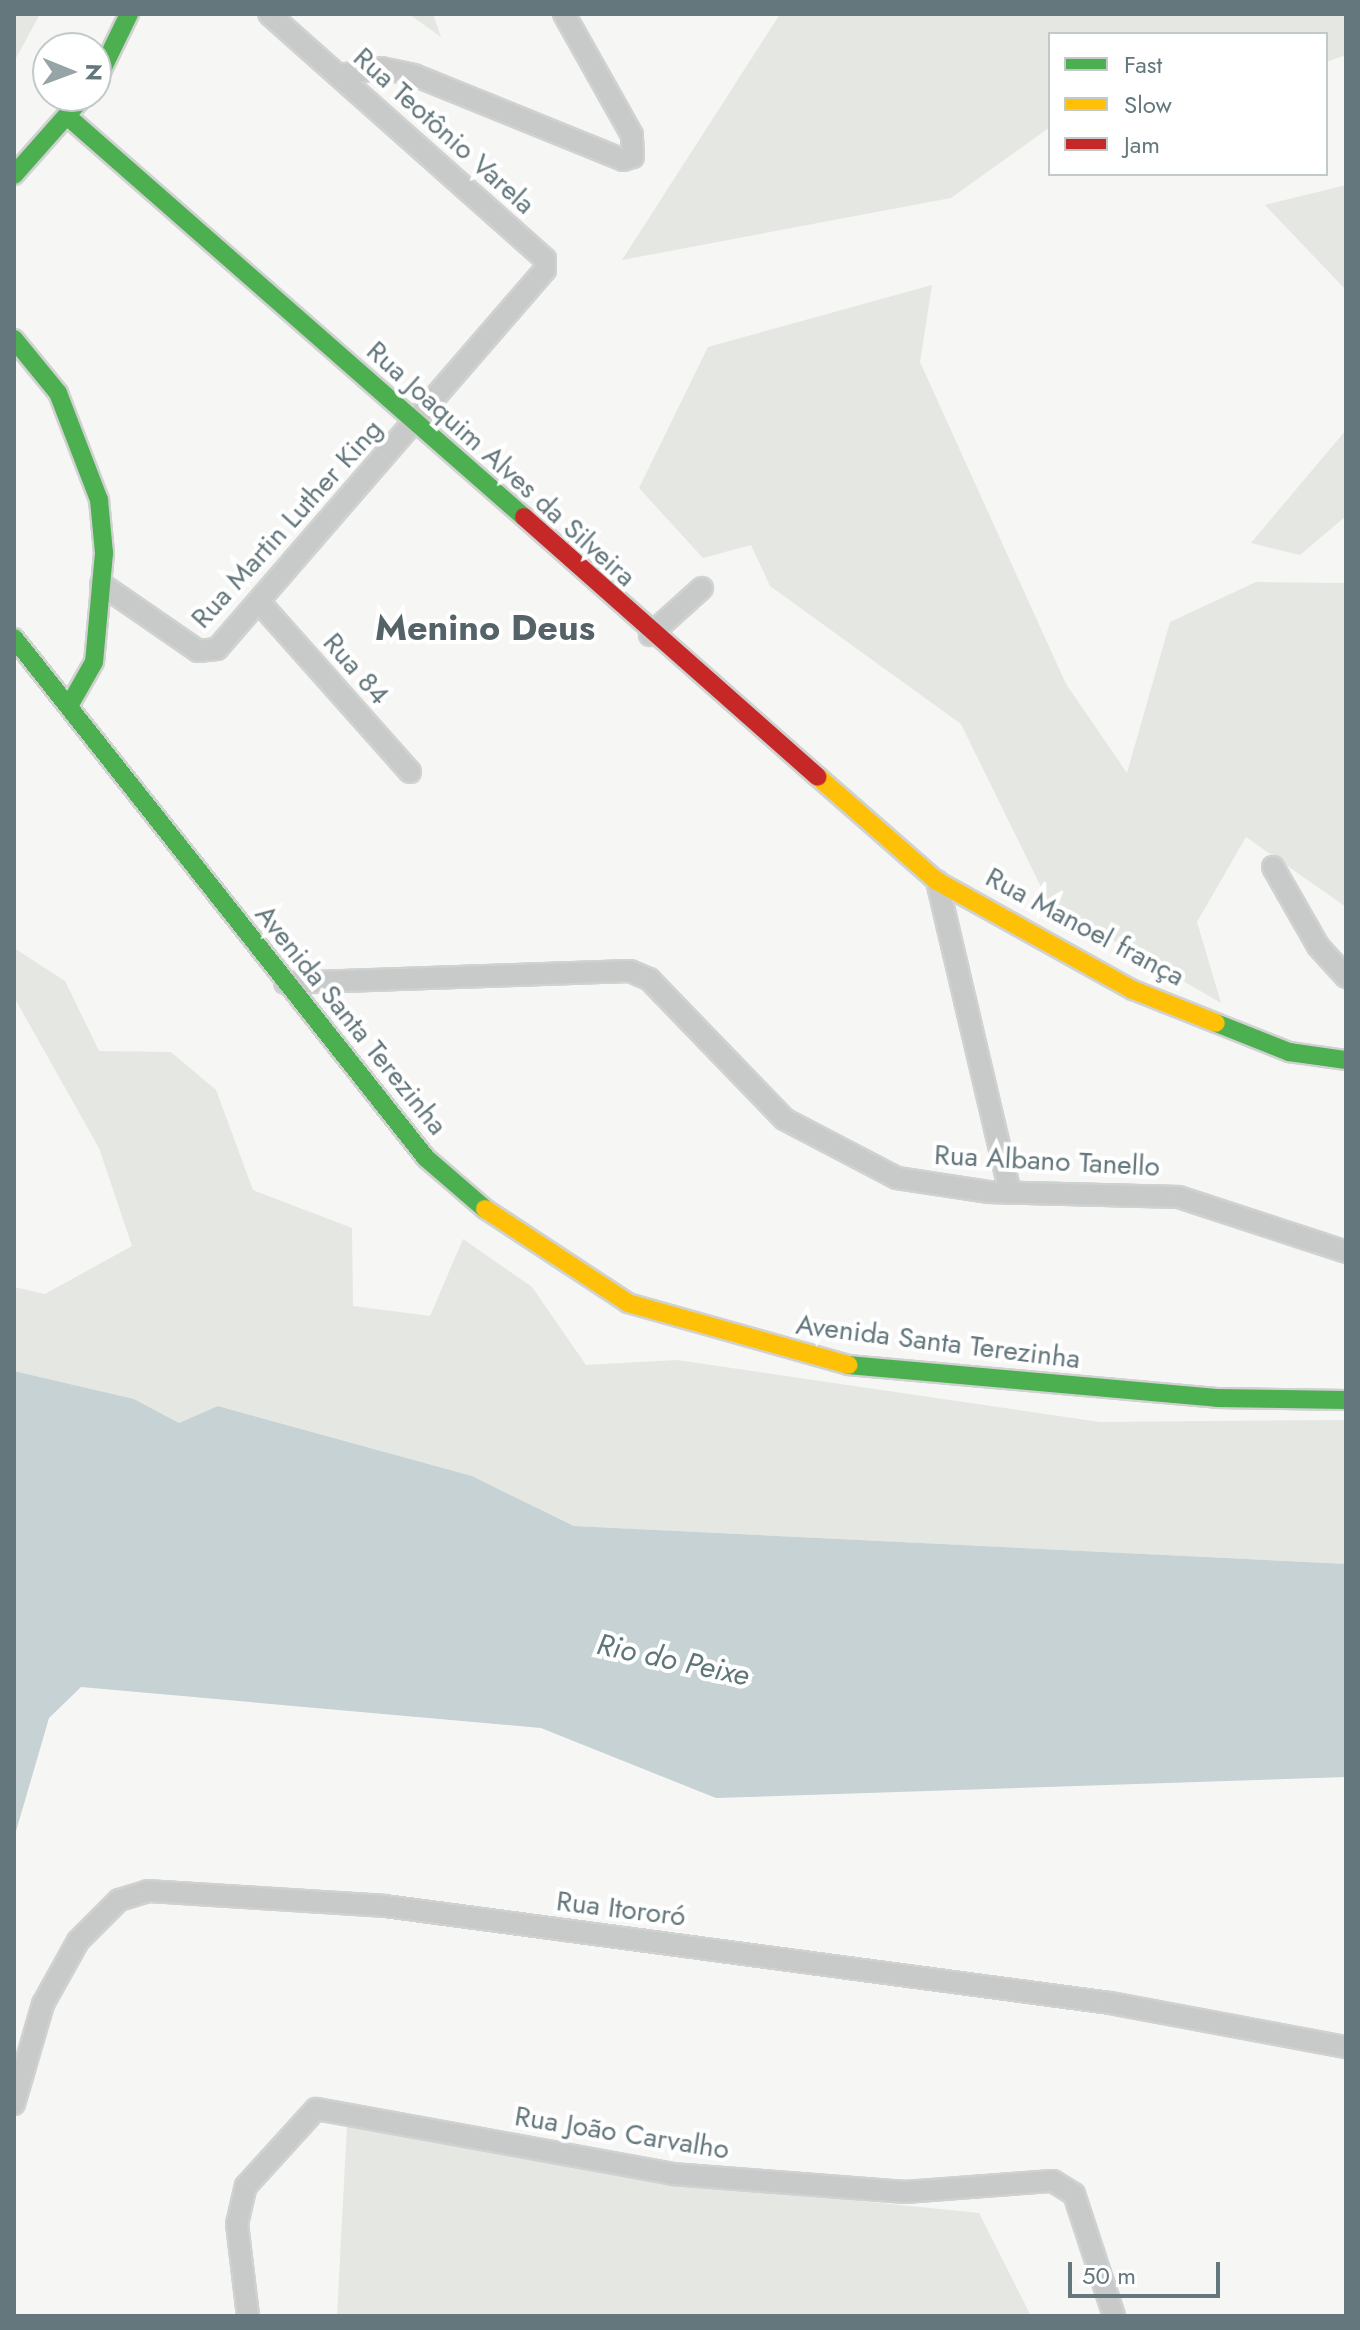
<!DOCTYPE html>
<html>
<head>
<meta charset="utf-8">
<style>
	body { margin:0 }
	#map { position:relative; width:1360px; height:2330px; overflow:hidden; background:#f6f6f5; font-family:Jost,sans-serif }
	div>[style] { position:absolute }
	.green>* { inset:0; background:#e5e7e2 }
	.water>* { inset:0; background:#c6d2d3 }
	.roads { filter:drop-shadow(2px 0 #d0d2d2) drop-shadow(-2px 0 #d0d2d2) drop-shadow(0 2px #d0d2d2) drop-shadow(0 -2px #d0d2d2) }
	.street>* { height:20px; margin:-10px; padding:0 10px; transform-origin:10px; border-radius:10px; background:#c8caca }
	.fast>* { height:18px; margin:-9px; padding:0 9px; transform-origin:9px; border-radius:9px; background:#4caf50 }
	.slow>* { height:18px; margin:-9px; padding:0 9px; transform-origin:9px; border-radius:9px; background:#ffc107 }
	.jam>* { height:18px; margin:-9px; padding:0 9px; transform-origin:9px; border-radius:9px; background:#c62828 }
	span { translate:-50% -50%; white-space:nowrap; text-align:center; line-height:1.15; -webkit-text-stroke:8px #fff; paint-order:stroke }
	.street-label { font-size:28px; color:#63777d }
	.water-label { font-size:30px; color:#5e7678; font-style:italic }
	.district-label { font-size:36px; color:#556369; font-weight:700 }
	.frame { position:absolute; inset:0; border:16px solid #63777d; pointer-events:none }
	.legend { position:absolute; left:1048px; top:32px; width:280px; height:144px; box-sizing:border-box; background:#fff; border:2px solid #c1c9cb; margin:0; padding:10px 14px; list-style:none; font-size:24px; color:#63777d }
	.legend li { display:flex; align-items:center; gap:16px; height:40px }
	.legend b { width:40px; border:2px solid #c1c9cb }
	.north { position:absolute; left:32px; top:32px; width:80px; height:80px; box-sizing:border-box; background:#fff; border:2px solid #c1c9cb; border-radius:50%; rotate:91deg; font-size:22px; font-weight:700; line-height:32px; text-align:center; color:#63777d }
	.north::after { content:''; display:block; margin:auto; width:28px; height:36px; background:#96a3a7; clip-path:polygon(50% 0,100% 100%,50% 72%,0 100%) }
	.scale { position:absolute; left:1068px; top:2262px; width:152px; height:36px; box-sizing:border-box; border:4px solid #63777d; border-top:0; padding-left:10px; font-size:24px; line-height:28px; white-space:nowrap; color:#63777d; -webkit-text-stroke:6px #fff; paint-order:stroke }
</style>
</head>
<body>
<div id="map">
	<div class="green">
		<i style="clip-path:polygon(14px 14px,40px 14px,14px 62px)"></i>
		<i style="clip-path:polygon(409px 14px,433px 14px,441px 37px)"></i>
		<i style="clip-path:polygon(780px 14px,1346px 14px,1346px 55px,1326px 62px,1326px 34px,1050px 34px,1050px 127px,951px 198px,622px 260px)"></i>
		<i style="clip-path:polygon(1346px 185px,1346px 290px,1265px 205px)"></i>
		<i style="clip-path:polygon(932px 285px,920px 362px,1066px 684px,1127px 773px,1170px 622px,1256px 582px,1346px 583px,1346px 907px,1246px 837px,1197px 922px,1221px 1003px,1049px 903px,961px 724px,770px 586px,751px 545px,703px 558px,639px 488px,708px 347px)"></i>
		<i style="clip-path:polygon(1346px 430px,1346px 516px,1300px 555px,1251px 543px)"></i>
		<i style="clip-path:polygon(14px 948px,65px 981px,99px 1051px,171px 1052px,216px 1090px,253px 1190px,352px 1228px,353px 1306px,430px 1316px,463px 1239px,532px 1287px,586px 1365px,677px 1360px,1100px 1422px,1346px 1420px,1346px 1564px,574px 1526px,472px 1476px,219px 1406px,179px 1423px,134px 1399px,14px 1371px,14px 1287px,45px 1294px,132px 1246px,99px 1148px,14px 997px)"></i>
		<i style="clip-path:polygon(347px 2125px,672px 2182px,979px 2213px,1031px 2316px,337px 2316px)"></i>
	</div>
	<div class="water">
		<i style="clip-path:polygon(14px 1371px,134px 1399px,179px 1423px,218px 1406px,472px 1476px,574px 1526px,1346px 1564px,1346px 1777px,716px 1798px,541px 1728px,81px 1687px,49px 1718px,14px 1838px)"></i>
	</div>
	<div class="roads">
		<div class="street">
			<i style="left:340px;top:75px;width:42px;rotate:-9.7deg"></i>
			<i style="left:381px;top:68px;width:34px;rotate:12deg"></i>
			<i style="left:414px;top:75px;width:226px;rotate:22.1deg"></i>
			<i style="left:623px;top:160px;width:10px;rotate:-17deg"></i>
			<i style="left:633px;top:157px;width:22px;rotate:-93deg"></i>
			<i style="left:632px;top:135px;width:139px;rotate:-119.3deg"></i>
			<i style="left:101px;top:584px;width:118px;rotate:34.6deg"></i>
			<i style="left:198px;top:651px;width:19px;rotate:-6deg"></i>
			<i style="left:217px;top:649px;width:501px;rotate:-49.13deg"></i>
			<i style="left:545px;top:270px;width:11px;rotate:-90deg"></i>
			<i style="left:545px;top:259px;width:369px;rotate:-138.4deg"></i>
			<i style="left:260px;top:603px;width:226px;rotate:48.4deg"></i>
			<i style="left:650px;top:635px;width:70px;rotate:-42.1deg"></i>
			<i style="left:1273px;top:867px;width:91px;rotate:60.3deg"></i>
			<i style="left:1318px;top:946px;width:42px;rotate:47.9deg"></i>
			<i style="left:937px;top:881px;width:320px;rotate:76.8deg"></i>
			<i style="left:285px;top:983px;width:345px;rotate:-2deg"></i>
			<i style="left:630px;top:971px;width:21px;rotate:23deg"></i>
			<i style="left:649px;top:979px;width:194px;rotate:46deg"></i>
			<i style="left:784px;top:1119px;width:127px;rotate:27.6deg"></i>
			<i style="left:897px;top:1178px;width:92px;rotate:8.7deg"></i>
			<i style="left:988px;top:1192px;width:191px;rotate:1.5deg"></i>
			<i style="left:1179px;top:1197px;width:176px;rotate:18.2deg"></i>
			<i style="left:14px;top:2104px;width:104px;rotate:-73.8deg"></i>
			<i style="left:43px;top:2004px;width:72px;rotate:-60.9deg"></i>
			<i style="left:78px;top:1941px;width:58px;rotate:-45deg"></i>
			<i style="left:119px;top:1900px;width:30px;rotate:-17deg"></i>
			<i style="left:148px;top:1891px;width:237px;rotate:3.6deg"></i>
			<i style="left:385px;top:1906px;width:731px;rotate:7.62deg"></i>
			<i style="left:1110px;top:2003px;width:240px;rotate:10.6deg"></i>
			<i style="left:248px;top:2316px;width:93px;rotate:-96.8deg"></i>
			<i style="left:237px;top:2224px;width:39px;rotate:-77deg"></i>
			<i style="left:246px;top:2186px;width:104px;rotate:-47.7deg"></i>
			<i style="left:316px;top:2109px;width:362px;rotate:10.3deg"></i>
			<i style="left:672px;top:2174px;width:234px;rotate:4.4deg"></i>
			<i style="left:905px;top:2192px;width:148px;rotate:-4.3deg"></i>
			<i style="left:1053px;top:2181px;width:25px;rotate:32deg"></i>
			<i style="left:1074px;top:2194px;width:128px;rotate:71.8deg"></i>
		</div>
		<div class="fast">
			<i style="left:96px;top:82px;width:76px;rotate:-64.1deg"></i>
			<i style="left:67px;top:116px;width:608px;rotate:41.27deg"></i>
			<i style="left:14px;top:175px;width:106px;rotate:-48.5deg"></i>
			<i style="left:14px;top:339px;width:70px;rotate:50.8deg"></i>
			<i style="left:58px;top:393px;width:115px;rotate:69deg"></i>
			<i style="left:99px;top:500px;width:53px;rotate:84.6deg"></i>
			<i style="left:104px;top:553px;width:109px;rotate:95.2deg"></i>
			<i style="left:94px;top:662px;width:51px;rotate:119.6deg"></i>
			<i style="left:14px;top:638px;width:663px;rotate:51.61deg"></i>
			<i style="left:426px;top:1158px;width:78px;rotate:40.8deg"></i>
			<i style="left:1216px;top:1023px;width:79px;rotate:21.7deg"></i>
			<i style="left:1289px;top:1052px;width:58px;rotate:8deg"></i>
			<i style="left:848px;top:1365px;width:370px;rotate:5.1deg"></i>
			<i style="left:1217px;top:1398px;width:129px;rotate:0.9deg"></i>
		</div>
		<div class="slow">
			<i style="left:818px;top:777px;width:158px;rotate:41.2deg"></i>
			<i style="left:937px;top:881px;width:224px;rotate:29.1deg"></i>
			<i style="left:1133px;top:990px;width:89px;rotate:21.7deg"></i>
			<i style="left:485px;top:1209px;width:171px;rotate:33.3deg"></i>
			<i style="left:628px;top:1303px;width:229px;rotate:15.7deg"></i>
		</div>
		<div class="jam">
			<i style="left:524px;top:517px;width:392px;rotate:41.5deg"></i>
		</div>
	</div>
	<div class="street-label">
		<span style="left:444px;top:131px;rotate:42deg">Rua Teotônio Varela</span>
		<span style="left:501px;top:464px;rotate:42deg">Rua Joaquim Alves da Silveira</span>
		<span style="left:287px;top:524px;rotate:-48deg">Rua Martin Luther King</span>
		<span style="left:356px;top:669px;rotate:49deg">Rua 84</span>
		<span style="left:1085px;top:927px;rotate:28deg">Rua Manoel frança</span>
		<span style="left:351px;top:1020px;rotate:51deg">Avenida Santa Terezinha</span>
		<span style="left:1047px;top:1161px;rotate:3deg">Rua Albano Tanello</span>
		<span style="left:938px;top:1342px;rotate:7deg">Avenida Santa Terezinha</span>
		<span style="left:621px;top:1909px;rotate:7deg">Rua Itororó</span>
		<span style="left:622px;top:2133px;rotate:9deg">Rua João Carvalho</span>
	</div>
	<div class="water-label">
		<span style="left:673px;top:1660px;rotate:12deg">Rio do Peixe</span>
	</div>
	<div class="district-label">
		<span style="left:485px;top:628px">Menino Deus</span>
	</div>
	<div class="frame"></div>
	<ul class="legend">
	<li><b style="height:10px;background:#4caf50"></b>Fast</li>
	<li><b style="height:10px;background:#ffc107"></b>Slow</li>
	<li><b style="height:10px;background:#c62828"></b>Jam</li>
	</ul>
	<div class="north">N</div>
	<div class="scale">50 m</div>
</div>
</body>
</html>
